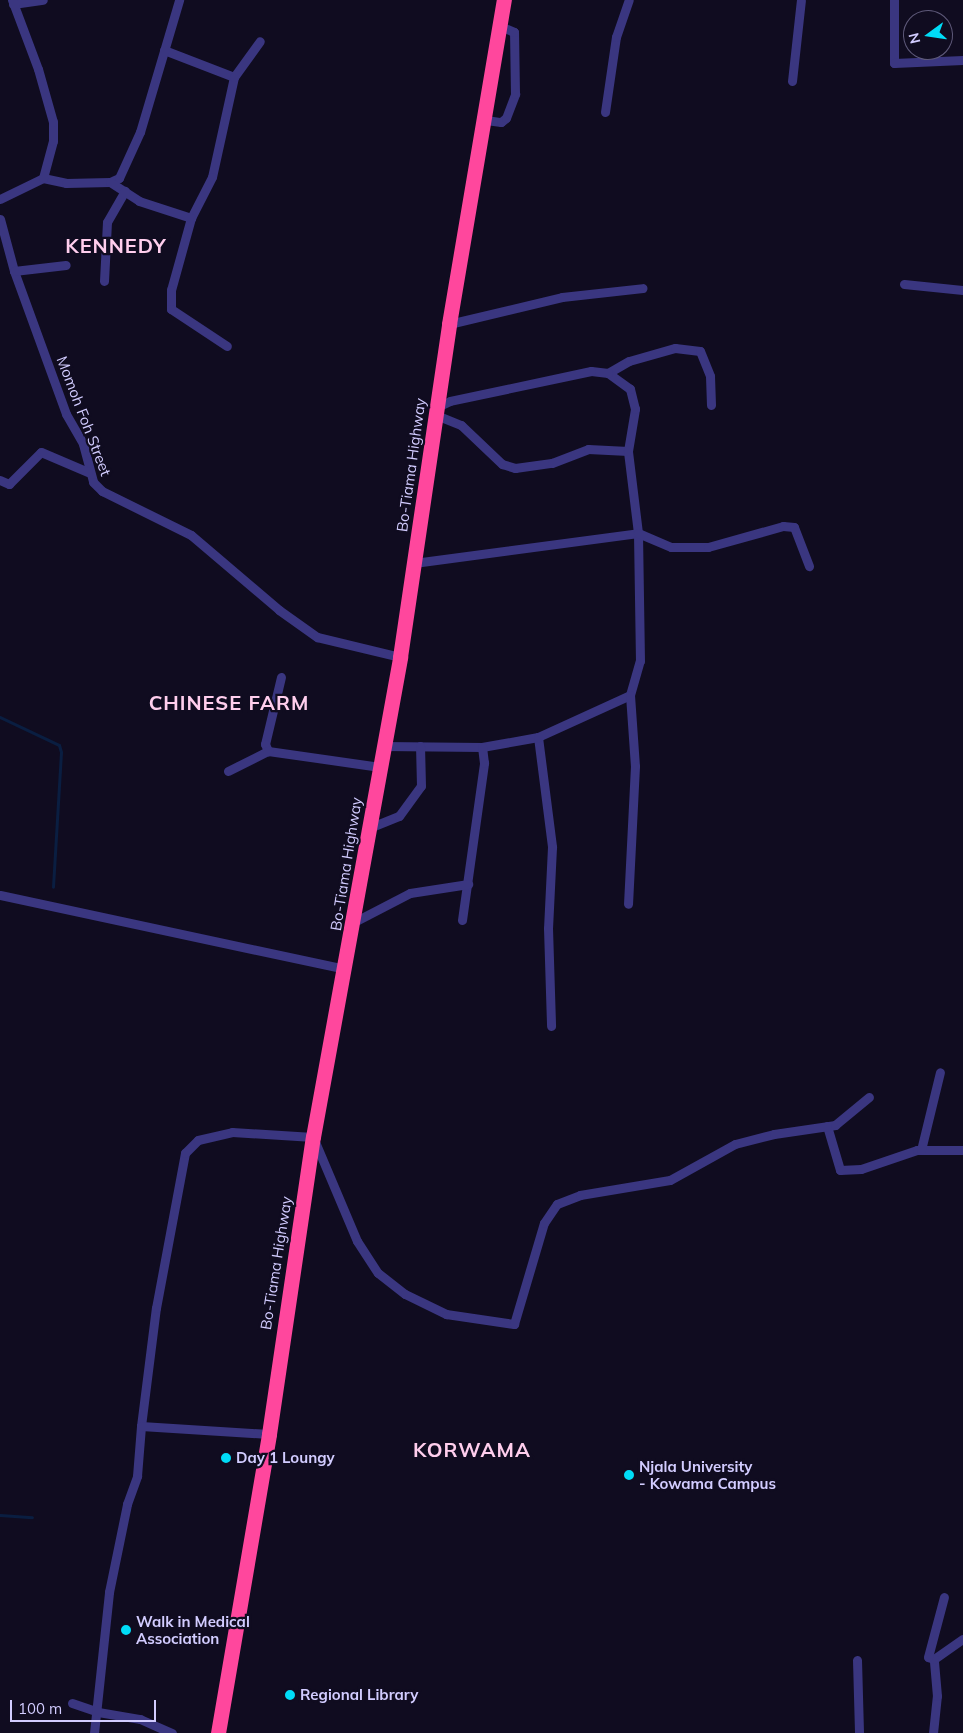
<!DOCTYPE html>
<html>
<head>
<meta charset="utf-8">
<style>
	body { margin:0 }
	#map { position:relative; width:963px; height:1733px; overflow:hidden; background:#100c20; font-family:Mulish,sans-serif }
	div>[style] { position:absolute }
	.stream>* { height:3px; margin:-1.5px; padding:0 1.5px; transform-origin:1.5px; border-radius:1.5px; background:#0a1e41 }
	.street>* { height:9px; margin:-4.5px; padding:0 4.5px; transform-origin:4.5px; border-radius:4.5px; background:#3a3680 }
	.highway>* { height:15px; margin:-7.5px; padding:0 7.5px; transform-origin:7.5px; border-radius:7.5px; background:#ff479d }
	.dots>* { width:14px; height:14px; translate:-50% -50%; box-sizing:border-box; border:2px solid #100c20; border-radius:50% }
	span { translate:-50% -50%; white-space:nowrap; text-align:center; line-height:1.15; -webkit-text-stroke:4.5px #100c20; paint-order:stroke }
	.street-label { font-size:15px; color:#d2ccff }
	.poi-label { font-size:15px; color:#d2ccff; font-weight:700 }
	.left { translate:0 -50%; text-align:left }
	.district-label { font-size:20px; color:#ffceed; font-weight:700; letter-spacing:1px }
	.north { position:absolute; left:903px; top:10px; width:50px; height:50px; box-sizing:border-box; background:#100c20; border:1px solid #5e5979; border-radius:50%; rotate:256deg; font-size:14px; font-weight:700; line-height:20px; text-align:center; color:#d2ccff }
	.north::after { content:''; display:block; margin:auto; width:18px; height:22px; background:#00dcf7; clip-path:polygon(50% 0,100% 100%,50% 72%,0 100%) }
	.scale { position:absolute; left:10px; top:1700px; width:146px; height:22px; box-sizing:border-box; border:2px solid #d2ccff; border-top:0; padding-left:6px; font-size:15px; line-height:18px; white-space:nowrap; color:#d2ccff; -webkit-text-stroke:4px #100c20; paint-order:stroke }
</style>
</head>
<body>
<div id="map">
	<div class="stream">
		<i style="left:0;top:717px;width:65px;rotate:25.4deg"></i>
		<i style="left:59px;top:745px;width:7px;rotate:74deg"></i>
		<i style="left:61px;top:752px;width:135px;rotate:93.4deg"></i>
		<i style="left:0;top:1515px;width:32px;rotate:4deg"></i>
	</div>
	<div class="street">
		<i style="left:894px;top:0;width:63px;rotate:90deg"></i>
		<i style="left:894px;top:63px;width:69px;rotate:-2.5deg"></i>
		<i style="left:13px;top:4px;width:30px;rotate:-8deg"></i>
		<i style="left:164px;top:50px;width:75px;rotate:21.1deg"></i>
		<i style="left:234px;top:77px;width:102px;rotate:102.4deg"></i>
		<i style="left:212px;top:177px;width:46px;rotate:117.1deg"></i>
		<i style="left:191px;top:218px;width:75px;rotate:105.5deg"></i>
		<i style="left:171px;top:290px;width:19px;rotate:90deg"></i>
		<i style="left:171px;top:309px;width:67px;rotate:33.5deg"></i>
		<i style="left:234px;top:77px;width:44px;rotate:-54.2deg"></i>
		<i style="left:792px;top:81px;width:81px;rotate:-83.7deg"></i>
		<i style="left:605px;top:112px;width:76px;rotate:-81.7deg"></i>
		<i style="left:616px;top:37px;width:39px;rotate:-71deg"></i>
		<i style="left:486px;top:120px;width:15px;rotate:8deg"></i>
		<i style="left:501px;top:122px;width:6px;rotate:-39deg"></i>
		<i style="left:506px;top:118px;width:26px;rotate:-69deg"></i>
		<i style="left:515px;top:94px;width:62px;rotate:-90.9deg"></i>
		<i style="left:514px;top:32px;width:15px;rotate:-157deg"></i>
		<i style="left:43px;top:178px;width:24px;rotate:12deg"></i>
		<i style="left:66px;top:183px;width:44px;rotate:-1.3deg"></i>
		<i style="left:110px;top:182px;width:10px;rotate:-24deg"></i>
		<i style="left:119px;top:178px;width:51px;rotate:-65.5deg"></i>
		<i style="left:140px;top:132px;width:138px;rotate:-73.5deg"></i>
		<i style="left:110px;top:182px;width:35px;rotate:33deg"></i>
		<i style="left:139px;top:201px;width:55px;rotate:18.1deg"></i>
		<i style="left:0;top:199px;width:48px;rotate:-26deg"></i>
		<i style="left:43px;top:178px;width:38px;rotate:-75deg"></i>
		<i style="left:53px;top:141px;width:19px;rotate:-90deg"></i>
		<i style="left:53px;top:122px;width:55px;rotate:-105.8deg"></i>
		<i style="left:38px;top:69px;width:74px;rotate:-110.6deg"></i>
		<i style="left:0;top:219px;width:54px;rotate:74.9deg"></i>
		<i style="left:14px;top:271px;width:152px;rotate:70deg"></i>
		<i style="left:66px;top:414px;width:34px;rotate:60deg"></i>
		<i style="left:83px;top:444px;width:39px;rotate:75deg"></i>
		<i style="left:93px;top:482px;width:13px;rotate:45deg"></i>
		<i style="left:102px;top:491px;width:99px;rotate:26.3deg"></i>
		<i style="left:191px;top:535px;width:116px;rotate:40.4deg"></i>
		<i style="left:279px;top:610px;width:47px;rotate:35.4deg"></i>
		<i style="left:317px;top:637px;width:85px;rotate:13.5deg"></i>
		<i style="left:14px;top:271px;width:52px;rotate:-6.6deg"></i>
		<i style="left:104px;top:281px;width:59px;rotate:-87.1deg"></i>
		<i style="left:107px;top:222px;width:36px;rotate:-60deg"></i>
		<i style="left:904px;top:284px;width:59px;rotate:5.8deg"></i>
		<i style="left:449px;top:324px;width:116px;rotate:-13.4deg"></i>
		<i style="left:562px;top:297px;width:81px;rotate:-6.3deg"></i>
		<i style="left:608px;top:373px;width:24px;rotate:-30deg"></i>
		<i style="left:629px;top:361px;width:48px;rotate:-15.8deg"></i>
		<i style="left:675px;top:348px;width:25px;rotate:7deg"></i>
		<i style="left:700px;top:351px;width:27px;rotate:68deg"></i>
		<i style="left:710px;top:376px;width:29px;rotate:88deg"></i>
		<i style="left:436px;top:415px;width:27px;rotate:22deg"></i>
		<i style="left:461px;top:425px;width:57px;rotate:43.6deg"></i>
		<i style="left:502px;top:464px;width:14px;rotate:17deg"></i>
		<i style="left:515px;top:468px;width:37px;rotate:-8deg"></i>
		<i style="left:552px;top:463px;width:39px;rotate:-21deg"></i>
		<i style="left:588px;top:449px;width:40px;rotate:2.9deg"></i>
		<i style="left:0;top:480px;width:10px;rotate:24deg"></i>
		<i style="left:9px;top:484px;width:45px;rotate:-45deg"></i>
		<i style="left:41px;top:452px;width:51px;rotate:23.1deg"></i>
		<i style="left:414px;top:563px;width:226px;rotate:-7.6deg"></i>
		<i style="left:638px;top:533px;width:83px;rotate:-97deg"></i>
		<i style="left:628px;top:451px;width:43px;rotate:-80.5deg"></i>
		<i style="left:635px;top:409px;width:21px;rotate:-104deg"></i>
		<i style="left:630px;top:389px;width:27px;rotate:-144deg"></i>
		<i style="left:608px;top:373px;width:17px;rotate:-173deg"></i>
		<i style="left:591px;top:371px;width:144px;rotate:168deg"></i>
		<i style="left:450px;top:401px;width:14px;rotate:155deg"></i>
		<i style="left:281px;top:677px;width:69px;rotate:103.4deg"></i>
		<i style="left:265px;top:744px;width:8px;rotate:67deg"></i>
		<i style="left:268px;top:751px;width:113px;rotate:8.1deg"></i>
		<i style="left:630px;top:695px;width:35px;rotate:-74deg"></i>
		<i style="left:640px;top:661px;width:128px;rotate:-90.9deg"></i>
		<i style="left:638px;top:533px;width:36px;rotate:23deg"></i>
		<i style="left:671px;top:547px;width:37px"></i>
		<i style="left:708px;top:547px;width:78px;rotate:-15.6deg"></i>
		<i style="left:783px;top:526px;width:11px;rotate:5deg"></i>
		<i style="left:794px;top:527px;width:42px;rotate:69deg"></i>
		<i style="left:538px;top:737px;width:111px;rotate:82.7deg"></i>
		<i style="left:552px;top:847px;width:81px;rotate:92.8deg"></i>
		<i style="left:548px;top:928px;width:98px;rotate:88.2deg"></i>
		<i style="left:383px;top:746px;width:99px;rotate:0.6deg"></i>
		<i style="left:482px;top:747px;width:57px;rotate:-10.1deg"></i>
		<i style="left:538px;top:737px;width:101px;rotate:-24.5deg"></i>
		<i style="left:630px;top:695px;width:71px;rotate:86deg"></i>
		<i style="left:635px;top:766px;width:138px;rotate:92.9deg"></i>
		<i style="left:228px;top:771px;width:45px;rotate:-26.6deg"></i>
		<i style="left:369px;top:828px;width:32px;rotate:-22deg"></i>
		<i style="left:399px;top:816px;width:37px;rotate:-54deg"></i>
		<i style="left:421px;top:786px;width:40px;rotate:-91.4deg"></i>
		<i style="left:0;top:895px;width:354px;rotate:12.1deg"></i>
		<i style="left:462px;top:920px;width:159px;rotate:-82deg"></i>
		<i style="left:484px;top:763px;width:16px;rotate:-97deg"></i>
		<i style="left:354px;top:922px;width:63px;rotate:-27.4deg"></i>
		<i style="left:410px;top:893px;width:59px;rotate:-8.8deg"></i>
		<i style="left:827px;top:1126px;width:46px;rotate:73.5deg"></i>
		<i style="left:840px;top:1170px;width:21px;rotate:-3deg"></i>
		<i style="left:861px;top:1169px;width:59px;rotate:-18.7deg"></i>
		<i style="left:917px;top:1150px;width:46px"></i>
		<i style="left:921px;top:1150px;width:80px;rotate:-76.3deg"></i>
		<i style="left:141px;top:1426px;width:119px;rotate:-82.8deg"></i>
		<i style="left:156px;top:1308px;width:158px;rotate:-79.4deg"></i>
		<i style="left:185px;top:1153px;width:18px;rotate:-45deg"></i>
		<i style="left:198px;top:1140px;width:35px;rotate:-13deg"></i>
		<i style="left:232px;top:1132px;width:81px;rotate:3.5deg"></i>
		<i style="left:313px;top:1137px;width:113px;rotate:67.1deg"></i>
		<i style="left:357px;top:1241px;width:38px;rotate:57deg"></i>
		<i style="left:378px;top:1273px;width:34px;rotate:38deg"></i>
		<i style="left:405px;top:1294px;width:46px;rotate:26deg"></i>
		<i style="left:446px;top:1314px;width:69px;rotate:8.4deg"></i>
		<i style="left:514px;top:1324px;width:105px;rotate:-73.5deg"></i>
		<i style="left:544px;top:1223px;width:23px;rotate:-56deg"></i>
		<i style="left:557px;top:1204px;width:25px;rotate:-21deg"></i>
		<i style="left:580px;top:1195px;width:91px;rotate:-9.5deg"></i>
		<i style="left:670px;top:1180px;width:74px;rotate:-29deg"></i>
		<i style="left:735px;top:1144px;width:40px;rotate:-14.4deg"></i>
		<i style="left:774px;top:1134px;width:62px;rotate:-8.4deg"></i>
		<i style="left:835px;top:1125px;width:44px;rotate:-39.5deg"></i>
		<i style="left:934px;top:1659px;width:35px;rotate:-35deg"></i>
		<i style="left:857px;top:1660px;width:73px;rotate:88.4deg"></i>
		<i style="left:72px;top:1703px;width:28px;rotate:19deg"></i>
		<i style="left:98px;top:1712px;width:43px;rotate:9.5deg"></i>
		<i style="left:140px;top:1719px;width:35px;rotate:24deg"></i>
		<i style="left:94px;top:1733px;width:142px;rotate:-83.9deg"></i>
		<i style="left:109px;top:1592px;width:90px;rotate:-78.4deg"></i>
		<i style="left:127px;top:1504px;width:30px;rotate:-70deg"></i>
		<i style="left:137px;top:1476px;width:50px;rotate:-85.4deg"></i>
		<i style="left:141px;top:1426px;width:128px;rotate:3.6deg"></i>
		<i style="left:933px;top:1733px;width:37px;rotate:-84deg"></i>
		<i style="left:937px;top:1696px;width:37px;rotate:-95deg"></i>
		<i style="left:934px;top:1659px;width:6px;rotate:-162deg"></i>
		<i style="left:928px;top:1657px;width:62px;rotate:-75.1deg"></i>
	</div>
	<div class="highway">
		<i style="left:218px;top:1733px;width:303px;rotate:-80.3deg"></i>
		<i style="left:269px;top:1434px;width:300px;rotate:-81.6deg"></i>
		<i style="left:313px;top:1137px;width:488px;rotate:-79.7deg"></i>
		<i style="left:400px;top:657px;width:337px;rotate:-81.6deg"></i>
		<i style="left:449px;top:324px;width:329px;rotate:-80.4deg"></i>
	</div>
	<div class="dots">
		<i style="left:226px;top:1458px;background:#00dcf7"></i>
		<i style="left:629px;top:1475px;background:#00dcf7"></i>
		<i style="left:126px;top:1630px;background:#00dcf7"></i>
		<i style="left:290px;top:1695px;background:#00dcf7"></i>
	</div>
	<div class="street-label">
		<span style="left:84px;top:416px;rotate:69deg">Momoh Foh Street</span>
		<span style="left:411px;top:465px;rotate:-82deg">Bo-Tiama Highway</span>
		<span style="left:346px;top:864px;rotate:-81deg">Bo-Tiama Highway</span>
		<span style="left:276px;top:1263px;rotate:-81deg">Bo-Tiama Highway</span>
	</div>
	<div class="poi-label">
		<span class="left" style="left:236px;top:1458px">Day 1 Loungy</span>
		<span class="left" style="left:639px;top:1475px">Njala University<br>- Kowama Campus</span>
		<span class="left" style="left:136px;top:1630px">Walk in Medical<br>Association</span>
		<span class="left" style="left:300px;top:1695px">Regional Library</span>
	</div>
	<div class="district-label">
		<span style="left:116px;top:245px">KENNEDY</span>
		<span style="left:229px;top:702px">CHINESE FARM</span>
		<span style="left:472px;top:1449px">KORWAMA</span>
	</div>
	<div class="north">N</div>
	<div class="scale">100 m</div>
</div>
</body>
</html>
